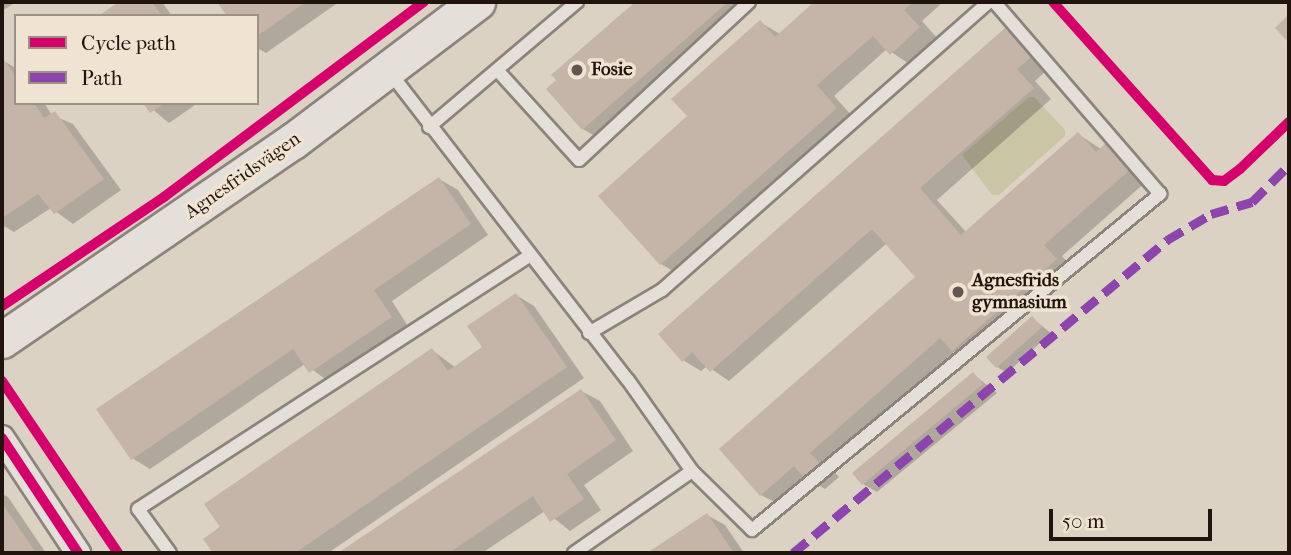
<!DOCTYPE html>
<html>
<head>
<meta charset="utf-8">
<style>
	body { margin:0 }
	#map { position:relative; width:1291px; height:555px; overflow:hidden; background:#dcd2c4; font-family:"IM FELL French Canon",serif }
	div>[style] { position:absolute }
	.green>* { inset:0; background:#cac5a5 }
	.shadow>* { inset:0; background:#0003 }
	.building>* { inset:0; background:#c5b5a9 }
	.roads { filter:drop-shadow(2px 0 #8c847c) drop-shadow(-2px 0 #8c847c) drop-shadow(0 2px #8c847c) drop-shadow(0 -2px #8c847c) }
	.lane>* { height:12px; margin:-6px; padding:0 6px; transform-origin:6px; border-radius:6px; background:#e4dfd8 }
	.street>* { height:24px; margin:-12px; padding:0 12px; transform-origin:12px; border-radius:12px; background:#e4dfd8 }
	.secondary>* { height:35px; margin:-17.5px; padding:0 17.5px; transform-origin:17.5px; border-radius:17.5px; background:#e4dfd8 }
	.quiet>* { height:9px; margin-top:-4.5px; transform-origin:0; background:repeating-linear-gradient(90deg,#8e44ad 0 18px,transparent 0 27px) }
	.cycleway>* { height:10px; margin:-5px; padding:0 5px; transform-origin:5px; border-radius:5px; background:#d6006c }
	.dots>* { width:19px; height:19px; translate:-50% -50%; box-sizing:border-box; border:4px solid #efe3d2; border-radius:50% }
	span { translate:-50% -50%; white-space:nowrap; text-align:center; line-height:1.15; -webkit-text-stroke:7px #efe3d2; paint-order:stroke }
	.poi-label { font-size:19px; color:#21130e; font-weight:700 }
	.left { translate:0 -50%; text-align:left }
	.street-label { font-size:19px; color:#21130e }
	.frame { position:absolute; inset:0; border:4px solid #21130e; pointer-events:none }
	.legend { position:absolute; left:14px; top:14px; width:245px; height:91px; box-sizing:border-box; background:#efe3d2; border:2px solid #9d9084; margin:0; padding:9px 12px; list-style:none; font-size:21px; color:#21130e }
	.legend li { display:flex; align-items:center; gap:14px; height:35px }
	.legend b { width:35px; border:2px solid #9d9084 }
	.scale { position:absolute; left:1049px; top:509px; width:163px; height:32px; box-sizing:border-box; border:4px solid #21130e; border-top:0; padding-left:9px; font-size:21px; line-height:24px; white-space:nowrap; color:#21130e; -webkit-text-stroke:5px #efe3d2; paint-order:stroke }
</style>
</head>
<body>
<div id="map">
	<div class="green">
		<i style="clip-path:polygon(1029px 97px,1034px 97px,1065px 130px,1065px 136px,999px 195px,992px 195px,962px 155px)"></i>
	</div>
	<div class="shadow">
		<i style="clip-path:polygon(2px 2px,16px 2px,2px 11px)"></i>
		<i style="clip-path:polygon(122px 2px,162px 2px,172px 16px,101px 16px)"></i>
		<i style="clip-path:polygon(219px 2px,339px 2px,266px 53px,257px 48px,257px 16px,229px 16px)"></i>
		<i style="clip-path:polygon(638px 2px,758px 2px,601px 140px,583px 129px,554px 76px)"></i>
		<i style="clip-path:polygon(817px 2px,943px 2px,922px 21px,938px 39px,909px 64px,887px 49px,834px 96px,855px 119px,680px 275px,661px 264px,600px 196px,689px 116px,760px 22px,780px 34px)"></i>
		<i style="clip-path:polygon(1005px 30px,1024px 41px,1048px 69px,1035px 81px,1051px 99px,937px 200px,967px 233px,1078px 134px,1148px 180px,1062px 256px,1074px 270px,972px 360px,955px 351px,827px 464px,839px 477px,825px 489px,809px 480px,780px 505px,761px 495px,917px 277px,887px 243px,729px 381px,707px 366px,701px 371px,683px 360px)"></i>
		<i style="clip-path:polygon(2px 60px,16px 68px,16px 103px,44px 103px,52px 115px,73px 124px,121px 190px,73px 224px,51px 208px,14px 232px,2px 225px)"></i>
		<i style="clip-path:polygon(145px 103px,198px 103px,169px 123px)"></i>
		<i style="clip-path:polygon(439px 179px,458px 190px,488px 235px,392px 301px,409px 328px,329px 382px,305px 364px,150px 469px,132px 458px)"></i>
		<i style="clip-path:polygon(516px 295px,534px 306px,584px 378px,328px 553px,215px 553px,205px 539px,432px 350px,456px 368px,485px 348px)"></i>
		<i style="clip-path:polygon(1032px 318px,1051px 333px,1007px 373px,997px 367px)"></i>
		<i style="clip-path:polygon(973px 374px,997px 393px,877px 492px,863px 484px)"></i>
		<i style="clip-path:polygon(581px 391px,600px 401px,633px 451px,584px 485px,601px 510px,570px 531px,545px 511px,482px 553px,341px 553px)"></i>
		<i style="clip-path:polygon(2px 494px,8px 497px,46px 553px,2px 553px)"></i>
		<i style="clip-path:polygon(707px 515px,725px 525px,744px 553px,650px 553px)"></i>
	</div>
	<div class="building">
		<i style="clip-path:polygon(119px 2px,152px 2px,162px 16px,98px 16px)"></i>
		<i style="clip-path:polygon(217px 2px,306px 2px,257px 36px,257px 16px,227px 16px)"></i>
		<i style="clip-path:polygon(635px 2px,728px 2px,582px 130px,546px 89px,556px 80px,551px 75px)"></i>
		<i style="clip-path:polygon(814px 2px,913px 2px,904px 10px,920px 27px,890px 55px,873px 36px,817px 85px,837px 108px,660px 265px,598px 196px,687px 116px,671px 99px,760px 20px,775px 37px)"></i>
		<i style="clip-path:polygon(1289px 14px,1289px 43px,1275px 28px)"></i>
		<i style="clip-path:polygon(1005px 28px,1031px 57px,1017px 69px,1034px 88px,920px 188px,961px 235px,1078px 132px,1096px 152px,1107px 142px,1131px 169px,1044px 245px,1057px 259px,952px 351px,940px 338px,810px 453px,822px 466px,806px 480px,794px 466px,760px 496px,719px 449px,915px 277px,872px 229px,710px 372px,692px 352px,682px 362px,658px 334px)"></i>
		<i style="clip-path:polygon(2px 57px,16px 77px,16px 103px,34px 103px,44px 118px,55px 111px,104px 179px,54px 214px,38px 194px,2px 218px)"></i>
		<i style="clip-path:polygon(143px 103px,165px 103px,150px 113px)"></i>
		<i style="clip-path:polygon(439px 177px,471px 224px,374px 290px,392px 317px,309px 373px,293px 349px,131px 460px,96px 409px)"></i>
		<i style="clip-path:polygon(516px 293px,567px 367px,295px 553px,213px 553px,203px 539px,220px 527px,204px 504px,432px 348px,448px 371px,482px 347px,467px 326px)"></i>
		<i style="clip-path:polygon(1032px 316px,1042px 327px,996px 368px,986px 357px)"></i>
		<i style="clip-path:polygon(973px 372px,983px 384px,862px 485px,852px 473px)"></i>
		<i style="clip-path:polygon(581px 389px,616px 440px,567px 474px,584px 499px,550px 522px,533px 496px,449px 553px,338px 553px)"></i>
		<i style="clip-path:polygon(2px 503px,36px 553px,2px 553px)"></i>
		<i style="clip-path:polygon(707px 513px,734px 553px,647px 553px)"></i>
	</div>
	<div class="roads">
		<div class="lane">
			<i style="left:388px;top:70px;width:392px;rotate:52.3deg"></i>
			<i style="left:628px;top:380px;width:111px;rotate:54.9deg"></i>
			<i style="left:692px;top:471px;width:144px;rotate:145.2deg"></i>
			<i style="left:498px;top:71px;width:120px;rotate:47.7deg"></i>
			<i style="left:579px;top:160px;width:232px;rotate:-42.9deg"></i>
			<i style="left:429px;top:127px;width:194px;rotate:-40.2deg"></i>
			<i style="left:589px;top:333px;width:85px;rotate:-30.5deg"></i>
			<i style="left:662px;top:290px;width:436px;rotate:-41.4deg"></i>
			<i style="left:692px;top:471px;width:84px;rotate:44.5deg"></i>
			<i style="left:752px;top:530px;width:529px;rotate:-39.47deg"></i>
			<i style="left:1160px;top:194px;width:254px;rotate:-130.8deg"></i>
			<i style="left:170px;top:553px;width:54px;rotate:-126deg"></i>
			<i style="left:138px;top:509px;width:464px;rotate:-32.9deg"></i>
		</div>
		<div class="street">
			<i style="left:2px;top:438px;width:138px;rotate:56.5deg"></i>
		</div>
		<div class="secondary">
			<i style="left:2px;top:340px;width:353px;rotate:-34.4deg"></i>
			<i style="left:293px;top:141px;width:231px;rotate:-37.1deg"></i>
		</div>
	</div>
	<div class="quiet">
		<i style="left:793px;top:553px;width:488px;rotate:-39.9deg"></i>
		<i style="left:1167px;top:240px;width:51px;rotate:-30.6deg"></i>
		<i style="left:1211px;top:214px;width:43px;rotate:-16.3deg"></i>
		<i style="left:1252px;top:202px;width:52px;rotate:-45deg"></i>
	</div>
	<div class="cycleway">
		<i style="left:1053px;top:2px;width:239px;rotate:48.2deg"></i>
		<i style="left:1212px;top:180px;width:12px;rotate:5deg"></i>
		<i style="left:1224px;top:181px;width:20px;rotate:-37deg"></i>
		<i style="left:1240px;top:169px;width:68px;rotate:-43.8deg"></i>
		<i style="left:2px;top:306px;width:195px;rotate:-33.9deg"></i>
		<i style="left:164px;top:197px;width:325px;rotate:-36.9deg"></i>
		<i style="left:2px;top:381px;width:207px;rotate:56deg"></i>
		<i style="left:2px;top:438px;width:138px;rotate:56.5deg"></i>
	</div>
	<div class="dots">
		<i style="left:577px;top:70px;background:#62564e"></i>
		<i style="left:958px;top:292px;background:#62564e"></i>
	</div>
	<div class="poi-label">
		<span class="left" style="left:591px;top:70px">Fosie</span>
		<span class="left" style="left:972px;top:292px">Agnesfrids<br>gymnasium</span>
	</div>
	<div class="street-label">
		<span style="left:243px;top:176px;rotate:-35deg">Agnesfridsvägen</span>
	</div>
	<div class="frame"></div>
	<ul class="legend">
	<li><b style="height:9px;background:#d6006c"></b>Cycle path</li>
	<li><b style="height:9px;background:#8e44ad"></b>Path</li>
	</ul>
	<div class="scale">50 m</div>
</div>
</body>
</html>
